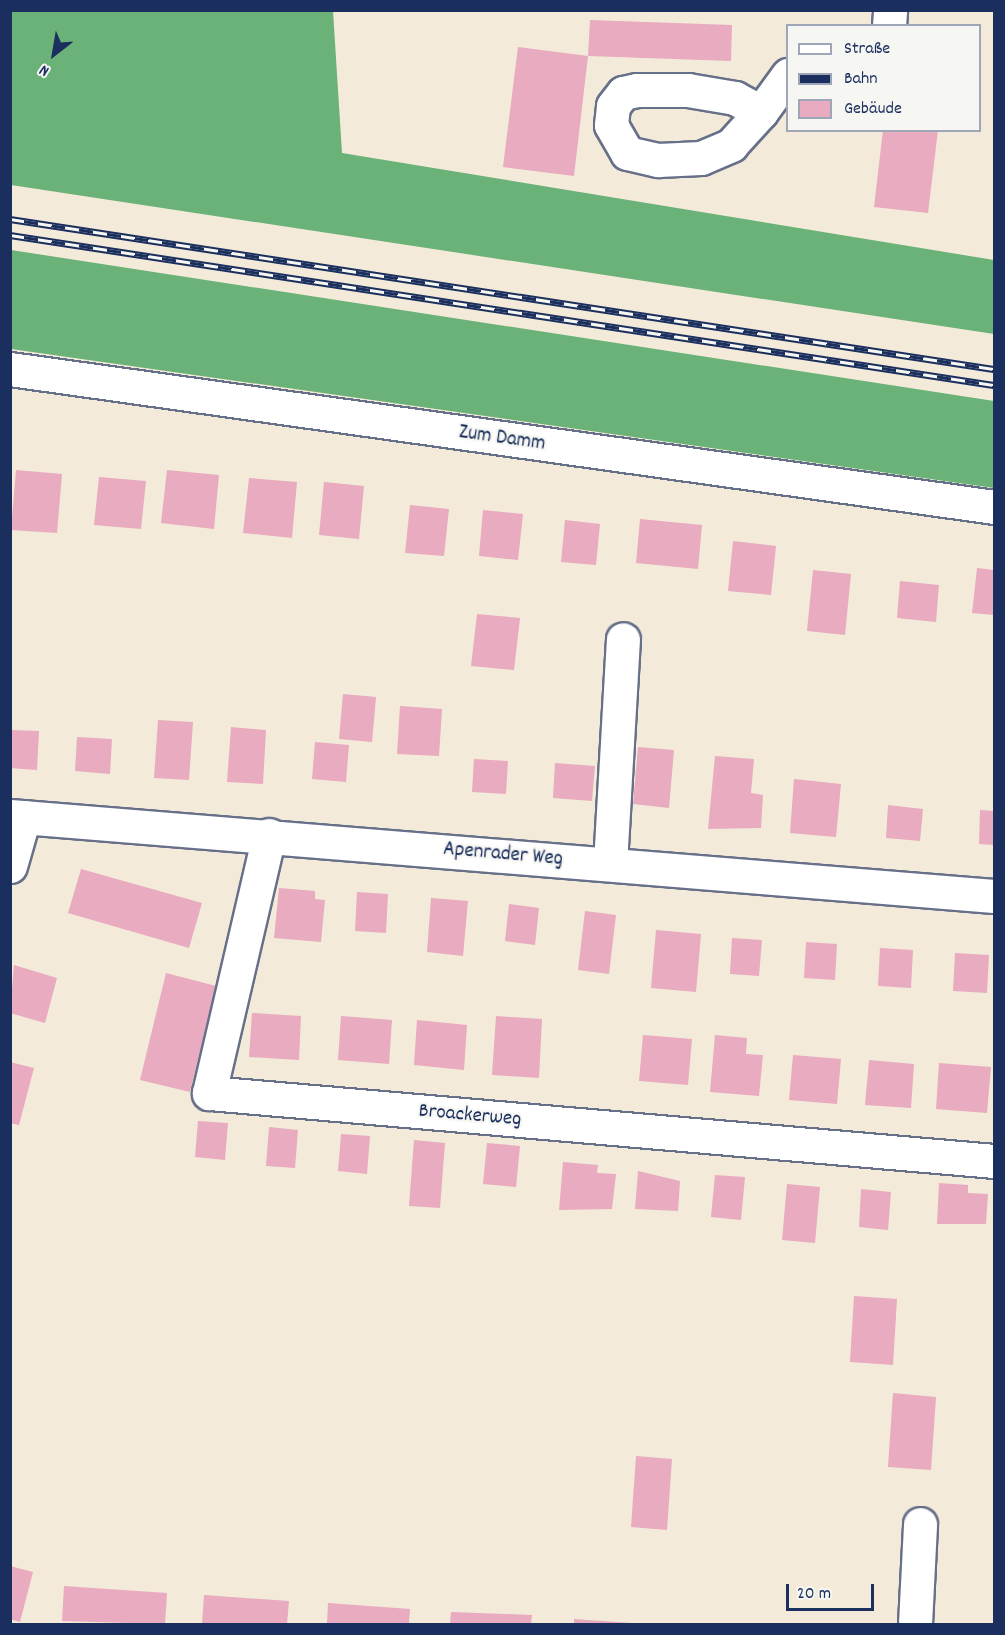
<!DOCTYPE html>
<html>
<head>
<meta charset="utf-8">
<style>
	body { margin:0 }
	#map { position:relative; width:1005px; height:1635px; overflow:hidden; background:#f3ead9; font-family:Dekko,sans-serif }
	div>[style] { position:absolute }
	.forest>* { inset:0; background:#6bb279 }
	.building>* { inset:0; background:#e8abbf }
	.roads { filter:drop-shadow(2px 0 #677089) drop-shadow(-2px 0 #677089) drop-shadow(0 2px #677089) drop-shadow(0 -2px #677089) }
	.minor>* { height:33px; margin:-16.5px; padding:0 16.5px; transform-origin:16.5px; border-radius:16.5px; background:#fff }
	.rail>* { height:7px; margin-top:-3.5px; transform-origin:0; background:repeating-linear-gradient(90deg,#f6f6f2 0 14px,#1b2f5e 0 28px); box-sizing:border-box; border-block:2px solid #1b2f5e }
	span { translate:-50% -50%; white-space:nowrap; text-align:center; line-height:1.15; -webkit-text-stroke:4.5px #f6f6f2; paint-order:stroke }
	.street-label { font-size:21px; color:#1b2f5e }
	.frame { position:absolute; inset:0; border:12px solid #1b2f5e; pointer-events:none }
	.legend { position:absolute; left:786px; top:24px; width:195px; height:108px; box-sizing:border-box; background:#f6f6f2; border:2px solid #9ea6b7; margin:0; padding:8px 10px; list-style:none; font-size:18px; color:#1b2f5e }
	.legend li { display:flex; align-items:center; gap:12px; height:30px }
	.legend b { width:30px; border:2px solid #9ea6b7 }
	.north { position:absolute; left:24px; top:24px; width:60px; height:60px; -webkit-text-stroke:4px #f6f6f2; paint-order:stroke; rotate:211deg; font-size:16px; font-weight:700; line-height:24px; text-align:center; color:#1b2f5e }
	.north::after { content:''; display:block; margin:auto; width:21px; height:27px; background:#1b2f5e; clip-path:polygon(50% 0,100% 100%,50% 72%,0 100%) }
	.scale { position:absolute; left:786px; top:1584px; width:88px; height:27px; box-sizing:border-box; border:3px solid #1b2f5e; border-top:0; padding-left:8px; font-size:18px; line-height:21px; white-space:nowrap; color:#1b2f5e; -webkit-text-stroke:4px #f6f6f2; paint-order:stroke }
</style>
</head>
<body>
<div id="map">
	<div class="forest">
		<i style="clip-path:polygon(11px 10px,333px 11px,342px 153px,994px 260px,994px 334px,11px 185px)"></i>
		<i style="clip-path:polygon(11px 250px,994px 401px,994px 488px,11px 349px)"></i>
	</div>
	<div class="building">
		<i style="clip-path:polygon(590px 20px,732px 25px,731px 61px,588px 56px)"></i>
		<i style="clip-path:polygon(518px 47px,588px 56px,574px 176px,503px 167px)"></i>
		<i style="clip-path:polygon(883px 130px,938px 130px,928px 213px,874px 207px)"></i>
		<i style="clip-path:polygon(16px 470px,62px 474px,57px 533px,11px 530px)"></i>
		<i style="clip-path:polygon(167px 470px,219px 475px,214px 529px,161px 523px)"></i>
		<i style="clip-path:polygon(99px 477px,146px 481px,141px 529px,94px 525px)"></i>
		<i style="clip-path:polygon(249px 478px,297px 482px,292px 538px,243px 533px)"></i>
		<i style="clip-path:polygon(324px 482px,364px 486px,359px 539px,319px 535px)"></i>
		<i style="clip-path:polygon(410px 505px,449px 509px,444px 556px,405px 553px)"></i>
		<i style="clip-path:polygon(483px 510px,523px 514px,518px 560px,479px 556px)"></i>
		<i style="clip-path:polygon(640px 519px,702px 525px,698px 569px,636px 563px)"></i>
		<i style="clip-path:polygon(565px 520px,600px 524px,596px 565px,561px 562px)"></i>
		<i style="clip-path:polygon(733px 541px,776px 546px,771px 595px,728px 591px)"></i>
		<i style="clip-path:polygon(977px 568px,994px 570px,994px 615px,972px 613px)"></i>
		<i style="clip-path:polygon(813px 570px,851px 574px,845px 635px,807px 631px)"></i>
		<i style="clip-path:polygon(900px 581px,939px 585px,936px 622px,897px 618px)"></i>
		<i style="clip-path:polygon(477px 614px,520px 618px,514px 670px,471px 666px)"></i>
		<i style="clip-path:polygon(343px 694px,376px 697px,372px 742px,339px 739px)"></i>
		<i style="clip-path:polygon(400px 706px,442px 709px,439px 756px,397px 754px)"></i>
		<i style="clip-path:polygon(158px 720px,193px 722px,189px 780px,154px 778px)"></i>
		<i style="clip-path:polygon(231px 727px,266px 730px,263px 784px,227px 782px)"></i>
		<i style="clip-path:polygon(10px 730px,39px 731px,37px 770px,10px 768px)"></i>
		<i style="clip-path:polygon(77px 737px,112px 739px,110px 774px,75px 771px)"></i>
		<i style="clip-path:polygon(315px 742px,349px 745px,346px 782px,312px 779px)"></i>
		<i style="clip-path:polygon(638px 747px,674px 750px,669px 808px,633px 804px)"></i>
		<i style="clip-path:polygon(715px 756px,754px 759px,751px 793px,763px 795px,761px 828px,708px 829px)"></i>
		<i style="clip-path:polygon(474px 759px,508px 761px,506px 794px,472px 792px)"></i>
		<i style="clip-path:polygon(555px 763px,595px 766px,592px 801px,553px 798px)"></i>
		<i style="clip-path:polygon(794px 779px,841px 784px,836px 837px,790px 833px)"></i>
		<i style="clip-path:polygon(888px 805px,923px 809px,920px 841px,886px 838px)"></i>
		<i style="clip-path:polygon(980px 810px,994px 811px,994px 845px,979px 844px)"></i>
		<i style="clip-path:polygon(81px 869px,202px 903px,189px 948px,68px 913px)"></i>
		<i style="clip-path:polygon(279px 888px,315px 891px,315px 899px,325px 900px,321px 942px,274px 938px)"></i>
		<i style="clip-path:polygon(357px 892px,388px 894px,386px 933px,355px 931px)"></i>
		<i style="clip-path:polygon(431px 898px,468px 901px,463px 956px,427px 952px)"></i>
		<i style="clip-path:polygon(509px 904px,539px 908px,535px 945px,505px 941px)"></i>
		<i style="clip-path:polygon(585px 911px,616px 915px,609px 974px,578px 970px)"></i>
		<i style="clip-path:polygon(656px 930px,701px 934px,696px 992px,651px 988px)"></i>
		<i style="clip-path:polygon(732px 938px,762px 940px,759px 976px,730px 974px)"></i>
		<i style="clip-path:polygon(806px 942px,837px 944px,835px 980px,804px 978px)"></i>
		<i style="clip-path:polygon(880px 948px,913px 950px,911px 988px,878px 986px)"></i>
		<i style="clip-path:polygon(955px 953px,989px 955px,987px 993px,953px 991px)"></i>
		<i style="clip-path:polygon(14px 965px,57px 978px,45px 1023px,10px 1013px)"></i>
		<i style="clip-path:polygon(166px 973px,216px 986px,190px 1092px,140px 1080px)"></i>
		<i style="clip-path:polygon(252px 1013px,301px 1016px,299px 1060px,249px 1057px)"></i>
		<i style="clip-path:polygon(341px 1016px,392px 1020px,389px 1064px,338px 1060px)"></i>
		<i style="clip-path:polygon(496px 1016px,542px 1019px,539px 1078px,492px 1075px)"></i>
		<i style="clip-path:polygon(417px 1020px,467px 1025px,464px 1070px,414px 1065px)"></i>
		<i style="clip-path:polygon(643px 1035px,692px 1039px,688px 1085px,639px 1081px)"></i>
		<i style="clip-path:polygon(715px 1035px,747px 1038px,746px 1054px,763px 1055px,759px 1096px,710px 1092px)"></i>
		<i style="clip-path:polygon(793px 1055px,841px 1059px,837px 1104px,789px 1100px)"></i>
		<i style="clip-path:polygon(869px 1060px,914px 1064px,911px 1108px,865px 1105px)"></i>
		<i style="clip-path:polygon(10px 1062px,34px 1068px,19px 1125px,10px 1123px)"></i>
		<i style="clip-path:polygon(939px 1063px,991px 1067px,987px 1113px,936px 1109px)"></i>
		<i style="clip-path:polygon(198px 1121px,228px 1123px,225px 1160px,195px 1157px)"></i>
		<i style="clip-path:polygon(269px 1127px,298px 1130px,295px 1168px,266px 1166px)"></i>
		<i style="clip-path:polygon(341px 1134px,370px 1136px,367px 1174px,338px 1171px)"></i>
		<i style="clip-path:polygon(414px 1140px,445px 1143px,440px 1208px,409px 1206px)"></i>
		<i style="clip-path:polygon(487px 1143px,520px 1146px,516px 1187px,483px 1184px)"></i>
		<i style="clip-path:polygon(563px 1162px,598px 1165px,597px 1173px,616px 1174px,612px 1209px,559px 1210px)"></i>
		<i style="clip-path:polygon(638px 1171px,680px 1181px,678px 1211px,635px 1209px)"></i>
		<i style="clip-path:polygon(715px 1175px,745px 1177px,741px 1220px,711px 1217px)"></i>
		<i style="clip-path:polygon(939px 1183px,968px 1185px,968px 1193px,988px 1194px,986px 1224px,937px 1224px)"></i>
		<i style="clip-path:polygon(787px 1184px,820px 1187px,815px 1243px,782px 1240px)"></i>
		<i style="clip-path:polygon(861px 1189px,891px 1192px,888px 1230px,859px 1227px)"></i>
		<i style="clip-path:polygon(854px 1296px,897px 1299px,893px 1365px,850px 1362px)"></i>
		<i style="clip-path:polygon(893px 1393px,936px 1397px,931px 1470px,888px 1467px)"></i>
		<i style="clip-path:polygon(636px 1456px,672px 1459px,667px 1530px,631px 1527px)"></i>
		<i style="clip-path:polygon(10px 1566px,33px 1572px,20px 1622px,10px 1619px)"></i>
		<i style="clip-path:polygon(64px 1586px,167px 1593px,165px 1624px,62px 1621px)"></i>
		<i style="clip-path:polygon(204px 1595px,289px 1601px,287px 1624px,202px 1624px)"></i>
		<i style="clip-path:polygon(328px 1603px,410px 1609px,409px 1624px,327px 1624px)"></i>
		<i style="clip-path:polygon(451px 1612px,532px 1615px,531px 1624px,450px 1624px)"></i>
		<i style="clip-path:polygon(574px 1619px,632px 1623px,632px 1624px,574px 1624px)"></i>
	</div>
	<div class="roads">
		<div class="minor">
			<i style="left:889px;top:26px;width:16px;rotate:-86deg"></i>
			<i style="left:761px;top:112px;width:30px;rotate:-152deg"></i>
			<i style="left:735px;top:98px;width:48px;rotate:-170.3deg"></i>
			<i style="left:688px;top:90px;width:51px;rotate:180deg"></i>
			<i style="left:637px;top:90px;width:14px;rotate:168deg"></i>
			<i style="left:623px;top:93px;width:16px;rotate:128deg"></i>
			<i style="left:613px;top:106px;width:19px;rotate:96deg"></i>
			<i style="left:611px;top:125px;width:32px;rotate:60deg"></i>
			<i style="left:627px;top:153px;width:32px;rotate:13deg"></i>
			<i style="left:658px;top:160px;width:43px;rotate:-2.7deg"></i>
			<i style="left:701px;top:158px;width:33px;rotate:-23deg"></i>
			<i style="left:731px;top:145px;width:45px;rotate:-47.7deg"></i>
			<i style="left:761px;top:112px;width:46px;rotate:-53.9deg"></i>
			<i style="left:10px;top:369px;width:994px;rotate:7.98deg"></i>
			<i style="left:10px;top:816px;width:987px;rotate:4.65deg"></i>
			<i style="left:269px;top:835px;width:265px;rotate:103.1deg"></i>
			<i style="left:209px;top:1093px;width:788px;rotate:4.95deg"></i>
			<i style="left:610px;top:864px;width:225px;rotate:-86.7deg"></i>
			<i style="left:10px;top:866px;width:51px;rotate:-74.1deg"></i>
			<i style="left:915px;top:1624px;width:100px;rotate:-87.1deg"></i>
		</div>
	</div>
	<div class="rail">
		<i style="left:10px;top:219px;width:995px;rotate:8.67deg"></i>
		<i style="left:10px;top:235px;width:995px;rotate:8.67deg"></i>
	</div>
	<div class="street-label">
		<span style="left:502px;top:439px;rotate:8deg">Zum Damm</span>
		<span style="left:503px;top:855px;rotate:5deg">Apenrader Weg</span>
		<span style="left:470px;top:1116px;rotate:5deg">Broackerweg</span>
	</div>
	<div class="frame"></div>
	<ul class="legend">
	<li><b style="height:8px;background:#fff"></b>Straße</li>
	<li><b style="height:8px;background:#1b2f5e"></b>Bahn</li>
	<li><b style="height:16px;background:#e8abbf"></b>Gebäude</li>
	</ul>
	<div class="north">N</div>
	<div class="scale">20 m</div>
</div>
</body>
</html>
